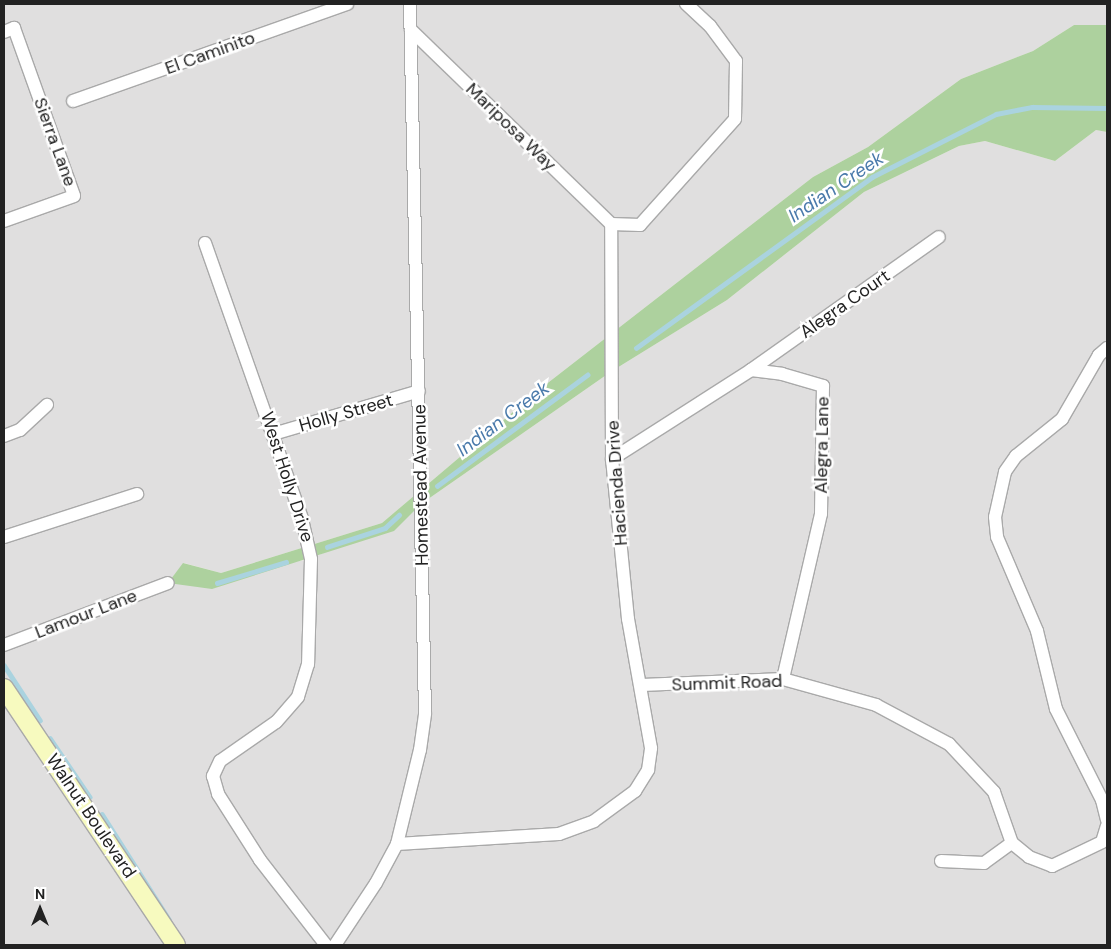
<!DOCTYPE html>
<html>
<head>
<meta charset="utf-8">
<style>
	body { margin:0 }
	#map { position:relative; width:1111px; height:949px; overflow:hidden; background:#f2efe9; font-family:"DM Sans",sans-serif }
	div>[style] { position:absolute }
	.residential>* { inset:0; background:#e0dfdf }
	.forest>* { inset:0; background:#add19e }
	.stream>* { height:4.5px; margin:-2.25px; padding:0 2.25px; transform-origin:2.25px; border-radius:2.25px; background:#aad3df }
	.roads { filter:drop-shadow(1px 0 #a9a9a9) drop-shadow(-1px 0 #a9a9a9) drop-shadow(0 1px #a9a9a9) drop-shadow(0 -1px #a9a9a9) }
	.street>* { height:12px; margin:-6px; padding:0 6px; transform-origin:6px; border-radius:6px; background:#fff }
	.secondary>* { height:18px; margin:-9px; padding:0 9px; transform-origin:9px; border-radius:9px; background:#f7fabf }
	span { translate:-50% -50%; white-space:nowrap; text-align:center; line-height:1.15; -webkit-text-stroke:5px #fff; paint-order:stroke }
	.street-label { font-size:18px; color:#222 }
	.water-label { font-size:19px; color:#4a7aab; font-style:italic }
	.frame { position:absolute; inset:0; border:5px solid #222; pointer-events:none }
	.north { position:absolute; left:15px; top:884px; width:50px; height:50px; -webkit-text-stroke:4px #fff; paint-order:stroke; rotate:0deg; font-size:14px; font-weight:700; line-height:20px; text-align:center; color:#222 }
	.north::after { content:''; display:block; margin:auto; width:18px; height:22px; background:#222; clip-path:polygon(50% 0,100% 100%,50% 72%,0 100%) }
</style>
</head>
<body>
<div id="map">
	<div class="residential">
		<i style="clip-path:polygon(4px 4px,1107px 4px,1107px 25px,1074px 25px,1033px 51px,961px 79px,868px 147px,813px 177px,540px 389px,382px 523px,221px 573px,184px 563px,168px 583px,311px 559px,421px 504px,612px 371px,727px 300px,864px 192px,959px 146px,985px 141px,1055px 161px,1096px 130px,1107px 132px,1107px 945px,4px 945px)"></i>
	</div>
	<div class="forest">
		<i style="clip-path:polygon(1074px 25px,1107px 25px,1107px 132px,1096px 130px,1055px 161px,985px 141px,959px 146px,864px 192px,727px 300px,612px 371px,421px 504px,394px 531px,212px 589px,168px 583px,183px 563px,221px 573px,382px 523px,540px 389px,813px 177px,868px 147px,961px 79px,1033px 51px)"></i>
	</div>
	<div class="stream">
		<i style="left:636px;top:348px;width:291px;rotate:-35.9deg"></i>
		<i style="left:872px;top:177px;width:139px;rotate:-26.9deg"></i>
		<i style="left:996px;top:114px;width:37px;rotate:-11deg"></i>
		<i style="left:1032px;top:107px;width:75px;rotate:0.8deg"></i>
		<i style="left:437px;top:486px;width:187px;rotate:-36.5deg"></i>
		<i style="left:327px;top:547px;width:61px;rotate:-18.1deg"></i>
		<i style="left:385px;top:528px;width:19px;rotate:-43deg"></i>
		<i style="left:217px;top:583px;width:72px;rotate:-16.9deg"></i>
		<i style="left:4px;top:665px;width:66px;rotate:56.8deg"></i>
		<i style="left:50px;top:738px;width:71px;rotate:55.9deg"></i>
		<i style="left:102px;top:814px;width:125px;rotate:57.5deg"></i>
	</div>
	<div class="roads">
		<div class="street">
			<i style="left:411px;top:30px;width:279px;rotate:44.1deg"></i>
			<i style="left:4px;top:32px;width:11px;rotate:-22deg"></i>
			<i style="left:14px;top:28px;width:178px;rotate:70.3deg"></i>
			<i style="left:74px;top:196px;width:74px;rotate:160.3deg"></i>
			<i style="left:73px;top:101px;width:291px;rotate:-19.5deg"></i>
			<i style="left:205px;top:243px;width:293px;rotate:70.6deg"></i>
			<i style="left:302px;top:519px;width:41px;rotate:77.3deg"></i>
			<i style="left:311px;top:559px;width:105px;rotate:91.6deg"></i>
			<i style="left:308px;top:664px;width:34px;rotate:107deg"></i>
			<i style="left:298px;top:697px;width:33px;rotate:131deg"></i>
			<i style="left:276px;top:722px;width:68px;rotate:145.1deg"></i>
			<i style="left:220px;top:761px;width:17px;rotate:115deg"></i>
			<i style="left:213px;top:776px;width:19px;rotate:74deg"></i>
			<i style="left:218px;top:794px;width:78px;rotate:57.5deg"></i>
			<i style="left:260px;top:860px;width:108px;rotate:52.2deg"></i>
			<i style="left:1107px;top:348px;width:11px;rotate:139deg"></i>
			<i style="left:1099px;top:355px;width:74px;rotate:120deg"></i>
			<i style="left:1062px;top:419px;width:59px;rotate:141.2deg"></i>
			<i style="left:1016px;top:456px;width:19px;rotate:125deg"></i>
			<i style="left:1005px;top:472px;width:46px;rotate:102.5deg"></i>
			<i style="left:995px;top:517px;width:20px;rotate:84deg"></i>
			<i style="left:997px;top:537px;width:102px;rotate:66.9deg"></i>
			<i style="left:1037px;top:631px;width:80px;rotate:76.3deg"></i>
			<i style="left:1056px;top:709px;width:102px;rotate:63.2deg"></i>
			<i style="left:1102px;top:800px;width:21px;rotate:76deg"></i>
			<i style="left:751px;top:370px;width:31px;rotate:7deg"></i>
			<i style="left:782px;top:374px;width:43px;rotate:16.3deg"></i>
			<i style="left:823px;top:386px;width:128px;rotate:90.9deg"></i>
			<i style="left:821px;top:514px;width:169px;rotate:103deg"></i>
			<i style="left:273px;top:434px;width:152px;rotate:-16.4deg"></i>
			<i style="left:4px;top:436px;width:17px;rotate:-21deg"></i>
			<i style="left:20px;top:430px;width:37px;rotate:-43deg"></i>
			<i style="left:612px;top:459px;width:165px;rotate:-32.6deg"></i>
			<i style="left:751px;top:370px;width:230px;rotate:-35.3deg"></i>
			<i style="left:4px;top:537px;width:140px;rotate:-17.9deg"></i>
			<i style="left:4px;top:645px;width:175px;rotate:-20.7deg"></i>
			<i style="left:642px;top:685px;width:141px;rotate:-2.4deg"></i>
			<i style="left:783px;top:679px;width:97px;rotate:15.6deg"></i>
			<i style="left:876px;top:705px;width:83px;rotate:28.1deg"></i>
			<i style="left:949px;top:744px;width:66px;rotate:46.8deg"></i>
			<i style="left:994px;top:792px;width:54px;rotate:70.6deg"></i>
			<i style="left:1012px;top:843px;width:22px;rotate:39deg"></i>
			<i style="left:1029px;top:857px;width:25px;rotate:21deg"></i>
			<i style="left:1052px;top:866px;width:55px;rotate:-25.6deg"></i>
			<i style="left:1102px;top:842px;width:17px;rotate:-73deg"></i>
			<i style="left:397px;top:844px;width:162px;rotate:-3.5deg"></i>
			<i style="left:559px;top:834px;width:37px;rotate:-20deg"></i>
			<i style="left:594px;top:821px;width:51px;rotate:-36.2deg"></i>
			<i style="left:635px;top:791px;width:25px;rotate:-58deg"></i>
			<i style="left:648px;top:770px;width:22px;rotate:-82deg"></i>
			<i style="left:651px;top:748px;width:131px;rotate:-100.1deg"></i>
			<i style="left:628px;top:619px;width:161px;rotate:-95.7deg"></i>
			<i style="left:612px;top:459px;width:235px;rotate:-90.2deg"></i>
			<i style="left:611px;top:224px;width:29px;rotate:2deg"></i>
			<i style="left:640px;top:225px;width:142px;rotate:-48.1deg"></i>
			<i style="left:735px;top:119px;width:58px;rotate:-89deg"></i>
			<i style="left:736px;top:61px;width:44px;rotate:-126.6deg"></i>
			<i style="left:710px;top:26px;width:33px;rotate:-137deg"></i>
			<i style="left:941px;top:861px;width:43px;rotate:2.7deg"></i>
			<i style="left:984px;top:863px;width:34px;rotate:-36deg"></i>
			<i style="left:335px;top:945px;width:74px;rotate:-56.5deg"></i>
			<i style="left:376px;top:883px;width:44px;rotate:-61.7deg"></i>
			<i style="left:397px;top:844px;width:97px;rotate:-76.3deg"></i>
			<i style="left:420px;top:750px;width:37px;rotate:-82deg"></i>
			<i style="left:425px;top:713px;width:709px;rotate:-91.21deg"></i>
		</div>
		<div class="secondary">
			<i style="left:4px;top:688px;width:309px;rotate:56.2deg"></i>
		</div>
	</div>
	<div class="street-label">
		<span style="left:210px;top:53px;rotate:-20deg">El Caminito</span>
		<span style="left:511px;top:127px;rotate:44deg">Mariposa Way</span>
		<span style="left:55px;top:142px;rotate:70deg">Sierra Lane</span>
		<span style="left:845px;top:304px;rotate:-35deg">Alegra Court</span>
		<span style="left:346px;top:413px;rotate:-16deg">Holly Street</span>
		<span style="left:822px;top:445px;rotate:-89deg">Alegra Lane</span>
		<span style="left:287px;top:477px;rotate:72deg">West Holly Drive</span>
		<span style="left:617px;top:483px;rotate:-94deg">Hacienda Drive</span>
		<span style="left:421px;top:485px;rotate:-91deg">Homestead Avenue</span>
		<span style="left:86px;top:614px;rotate:-21deg">Lamour Lane</span>
		<span style="left:727px;top:683px;rotate:-2deg">Summit Road</span>
		<span style="left:91px;top:816px;rotate:56deg">Walnut Boulevard</span>
	</div>
	<div class="water-label">
		<span style="left:836px;top:187px;rotate:-34deg">Indian Creek</span>
		<span style="left:503px;top:419px;rotate:-37deg">Indian Creek</span>
	</div>
	<div class="frame"></div>
	<div class="north">N</div>
</div>
</body>
</html>
